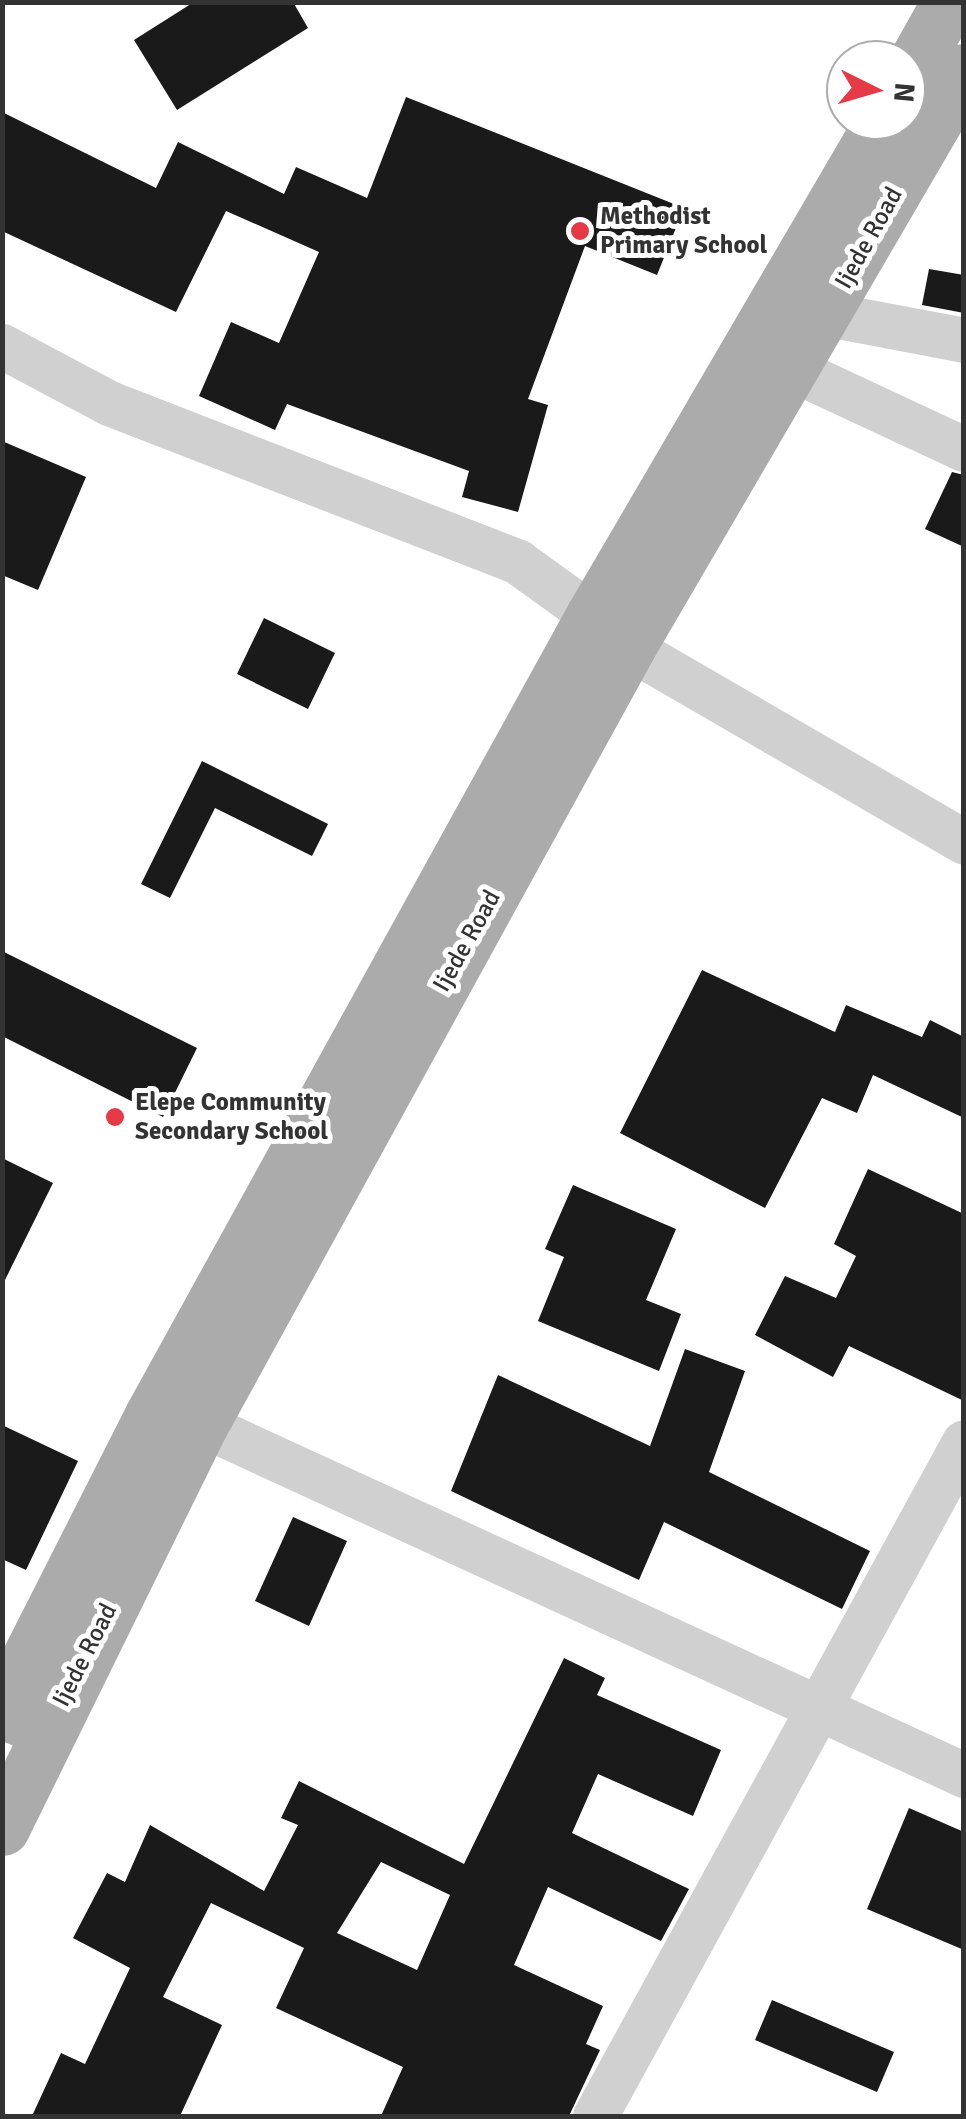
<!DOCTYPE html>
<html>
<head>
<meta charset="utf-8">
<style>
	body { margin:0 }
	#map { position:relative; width:966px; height:2119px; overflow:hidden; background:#fff; font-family:Signika,sans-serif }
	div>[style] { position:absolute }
	.building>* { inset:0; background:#1a1a1a }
	.minor>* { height:45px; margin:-22.5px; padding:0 22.5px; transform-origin:22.5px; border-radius:22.5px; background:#d0d0d0 }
	.major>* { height:55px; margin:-27.5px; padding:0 27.5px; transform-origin:27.5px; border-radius:27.5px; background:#ababab }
	.dots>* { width:28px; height:28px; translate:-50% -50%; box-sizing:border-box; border:5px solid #fff; border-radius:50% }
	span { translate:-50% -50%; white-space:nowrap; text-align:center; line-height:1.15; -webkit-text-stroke:10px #fff; paint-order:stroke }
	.poi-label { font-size:25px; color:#333; font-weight:700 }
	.left { translate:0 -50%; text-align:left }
	.street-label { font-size:25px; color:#333 }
	.frame { position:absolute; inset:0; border:5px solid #333; pointer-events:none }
	.north { position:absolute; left:826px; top:40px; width:100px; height:100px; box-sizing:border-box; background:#fff; border:2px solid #adadad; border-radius:50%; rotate:95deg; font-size:28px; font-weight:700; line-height:40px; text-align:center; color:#333 }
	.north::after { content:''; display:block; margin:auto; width:35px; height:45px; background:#e63946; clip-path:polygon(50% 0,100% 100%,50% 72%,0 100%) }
</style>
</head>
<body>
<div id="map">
	<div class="building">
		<i style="clip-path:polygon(194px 2px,293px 2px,308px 28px,177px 110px,134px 40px)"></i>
		<i style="clip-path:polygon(406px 97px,684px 208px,657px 275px,585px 246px,528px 399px,548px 405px,518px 512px,462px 497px,469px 471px,287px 404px,275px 430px,199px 396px,231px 322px,279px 343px,319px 252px,226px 211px,176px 312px,2px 231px,2px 112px,156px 188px,178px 142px,284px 194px,296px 167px,367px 198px)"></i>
		<i style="clip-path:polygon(929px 269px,964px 275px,964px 313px,922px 305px)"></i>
		<i style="clip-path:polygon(2px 441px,86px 477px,38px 590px,2px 575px)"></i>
		<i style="clip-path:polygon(952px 472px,964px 475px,964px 547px,925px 529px)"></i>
		<i style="clip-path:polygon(264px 618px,335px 653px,308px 709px,237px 674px)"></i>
		<i style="clip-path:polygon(202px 761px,328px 824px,312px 856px,215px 808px,170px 898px,141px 884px)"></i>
		<i style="clip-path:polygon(2px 951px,197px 1048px,163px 1117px,2px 1036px)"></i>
		<i style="clip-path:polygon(702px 970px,835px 1032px,846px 1005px,922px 1037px,930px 1020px,964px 1037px,964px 1118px,873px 1075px,857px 1113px,822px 1098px,765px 1208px,620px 1133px)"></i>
		<i style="clip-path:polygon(2px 1158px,53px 1183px,2px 1286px)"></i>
		<i style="clip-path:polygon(868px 1169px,964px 1214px,964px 1401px,849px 1346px,833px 1377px,755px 1335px,785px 1276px,836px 1298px,856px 1256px,834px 1244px)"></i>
		<i style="clip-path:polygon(573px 1185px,676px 1229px,646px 1300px,681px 1314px,659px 1371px,538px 1321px,564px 1257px,545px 1249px)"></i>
		<i style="clip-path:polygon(685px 1349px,745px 1371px,709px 1472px,870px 1551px,842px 1609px,664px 1522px,639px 1580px,451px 1491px,498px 1375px,650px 1446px)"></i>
		<i style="clip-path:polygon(2px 1425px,78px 1461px,26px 1570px,2px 1559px)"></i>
		<i style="clip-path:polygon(293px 1517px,347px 1541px,309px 1626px,255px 1601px)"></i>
		<i style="clip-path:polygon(evenodd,564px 1658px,605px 1678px,597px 1695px,721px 1750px,693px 1816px,598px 1774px,572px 1833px,689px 1889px,661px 1941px,548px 1887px,514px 1965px,603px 2006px,586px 2044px,600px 2050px,569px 2116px,381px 2116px,403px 2067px,276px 2008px,304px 1948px,211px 1903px,163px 1997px,222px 2025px,180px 2116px,32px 2116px,61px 2053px,85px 2064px,130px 1968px,73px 1938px,107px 1873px,125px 1882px,150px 1825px,264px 1891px,298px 1825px,281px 1818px,299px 1781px,464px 1864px,564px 1658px,381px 1862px,450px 1895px,417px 1970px,337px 1933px,381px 1862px)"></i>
		<i style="clip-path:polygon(909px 1808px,964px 1832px,964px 1950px,867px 1909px)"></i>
		<i style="clip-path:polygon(772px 2000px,894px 2052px,877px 2092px,755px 2040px)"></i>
	</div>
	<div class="minor">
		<i style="left:827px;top:314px;width:139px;rotate:10.7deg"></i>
		<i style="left:2px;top:346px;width:121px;rotate:28deg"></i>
		<i style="left:109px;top:403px;width:439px;rotate:21.2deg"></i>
		<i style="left:518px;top:562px;width:92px;rotate:35.8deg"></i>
		<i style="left:790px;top:368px;width:192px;rotate:25deg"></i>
		<i style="left:628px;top:647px;width:388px;rotate:30.1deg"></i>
		<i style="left:201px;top:1424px;width:840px;rotate:24.7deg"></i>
		<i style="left:595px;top:2116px;width:768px;rotate:-61.3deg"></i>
	</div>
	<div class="major">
		<i style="left:906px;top:79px;width:88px;rotate:-60.8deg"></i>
		<i style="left:48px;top:1730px;width:50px;rotate:-157.6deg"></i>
		<i style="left:2px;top:1711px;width:330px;rotate:-63.1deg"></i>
		<i style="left:151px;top:1417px;width:915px;rotate:-61.11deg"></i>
		<i style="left:593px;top:616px;width:575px;rotate:-59.69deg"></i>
		<i style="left:2px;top:1828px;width:450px;rotate:-63.8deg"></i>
		<i style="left:201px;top:1424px;width:887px;rotate:-61.21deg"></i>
		<i style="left:628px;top:647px;width:667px;rotate:-59.74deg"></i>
	</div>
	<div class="dots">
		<i style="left:580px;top:231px;background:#e63946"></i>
		<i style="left:115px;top:1117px;background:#e63946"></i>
	</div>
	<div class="poi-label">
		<span class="left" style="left:600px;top:231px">Methodist<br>Primary School</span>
		<span class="left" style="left:135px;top:1117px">Elepe Community<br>Secondary School</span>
	</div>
	<div class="street-label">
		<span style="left:869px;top:238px;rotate:-61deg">Ijede Road</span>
		<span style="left:467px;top:941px;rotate:-61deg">Ijede Road</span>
		<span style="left:85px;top:1655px;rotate:-63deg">Ijede Road</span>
	</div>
	<div class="frame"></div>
	<div class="north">N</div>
</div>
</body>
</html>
